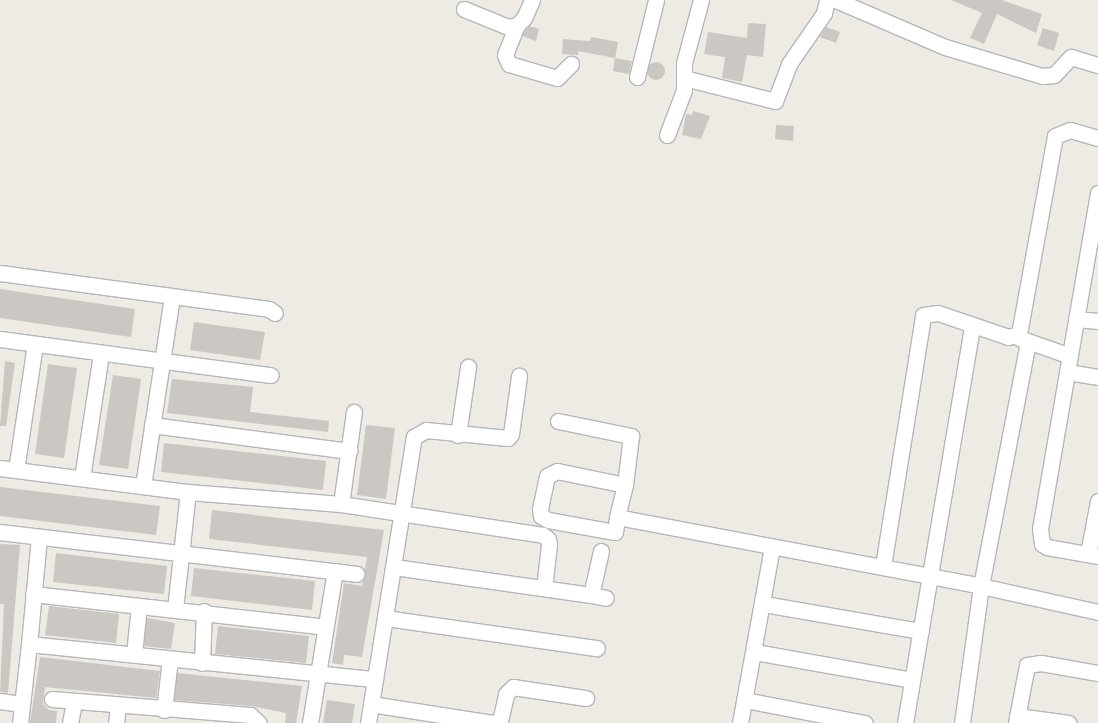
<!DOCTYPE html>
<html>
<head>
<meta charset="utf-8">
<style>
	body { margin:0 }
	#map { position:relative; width:1098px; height:723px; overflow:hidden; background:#eeeae4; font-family:Jost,sans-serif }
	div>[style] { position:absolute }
	.building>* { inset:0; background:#cbc7c2 }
	.round { border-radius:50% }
	.roads { filter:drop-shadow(1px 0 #b4b7ba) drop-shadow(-1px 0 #b4b7ba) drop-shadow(0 1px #b4b7ba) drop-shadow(0 -1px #b4b7ba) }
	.street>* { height:15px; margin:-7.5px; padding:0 7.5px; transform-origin:7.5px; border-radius:7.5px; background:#fff }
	span { translate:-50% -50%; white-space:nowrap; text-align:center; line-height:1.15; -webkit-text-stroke:3px #fff; paint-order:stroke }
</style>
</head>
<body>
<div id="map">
	<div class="building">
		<i style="clip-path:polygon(951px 0,1001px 0,1042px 14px,1036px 33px,997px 14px,984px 44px,970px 38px,982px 13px)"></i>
		<i style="clip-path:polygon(748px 23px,766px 24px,763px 57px,747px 55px,742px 82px,722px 78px,725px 57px,704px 54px,708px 32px,747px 38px)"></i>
		<i style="clip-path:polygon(529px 26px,539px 29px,536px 41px,522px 36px)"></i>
		<i style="clip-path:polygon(826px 27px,840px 32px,836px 43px,820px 37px)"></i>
		<i style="clip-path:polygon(1043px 28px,1059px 33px,1054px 51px,1037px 45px)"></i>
		<i style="clip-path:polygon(591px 37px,618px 42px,615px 58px,578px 51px,578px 55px,562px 54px,563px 39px,590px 41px)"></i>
		<i style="clip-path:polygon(615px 58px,632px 61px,629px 74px,613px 71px)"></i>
		<i class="round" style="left:647px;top:62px;width:18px;height:18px"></i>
		<i style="clip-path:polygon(693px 111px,710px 116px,701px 139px,682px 135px,686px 114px,692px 115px)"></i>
		<i style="clip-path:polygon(776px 125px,794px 126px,793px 141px,775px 139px)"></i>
		<i style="clip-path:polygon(0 289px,135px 309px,131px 337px,0 318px)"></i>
		<i style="clip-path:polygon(194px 322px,265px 332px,260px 360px,190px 350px)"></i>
		<i style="clip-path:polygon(5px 361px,15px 363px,6px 426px,0 426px)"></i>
		<i style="clip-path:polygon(48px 364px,77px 368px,64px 458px,35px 454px)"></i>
		<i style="clip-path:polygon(113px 375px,141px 379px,128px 469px,99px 465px)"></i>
		<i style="clip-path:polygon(172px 379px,253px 387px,250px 412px,329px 421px,328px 432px,167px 413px)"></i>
		<i style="clip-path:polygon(366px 425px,395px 428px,386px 499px,357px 495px)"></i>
		<i style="clip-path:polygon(164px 443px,326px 461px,323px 490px,161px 472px)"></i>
		<i style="clip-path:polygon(0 487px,160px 506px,156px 535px,0 516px)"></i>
		<i style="clip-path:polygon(212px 510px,384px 530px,362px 657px,344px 655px,343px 665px,332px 663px,344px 583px,362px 586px,367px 557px,209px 539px)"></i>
		<i style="clip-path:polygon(0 544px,20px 545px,8px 693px,0 692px,4px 604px,0 604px)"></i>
		<i style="clip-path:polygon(56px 553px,167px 566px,164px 594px,53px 582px)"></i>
		<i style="clip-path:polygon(194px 568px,315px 581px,312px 610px,191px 596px)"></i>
		<i style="clip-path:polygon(49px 606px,119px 614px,116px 643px,45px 635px)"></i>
		<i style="clip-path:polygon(147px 618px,175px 623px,171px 649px,144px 646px)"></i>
		<i style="clip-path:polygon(218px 626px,309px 636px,306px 663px,215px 654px)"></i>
		<i style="clip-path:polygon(40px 657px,160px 671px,156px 698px,45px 687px,43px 704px,49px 710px,57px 711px,56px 723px,30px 723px)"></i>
		<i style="clip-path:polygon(177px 673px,302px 686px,296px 723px,285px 723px,286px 713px,251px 706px,174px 700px)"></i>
		<i style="clip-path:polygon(327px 700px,355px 704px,352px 723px,323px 723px)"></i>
	</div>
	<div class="roads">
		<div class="street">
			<i style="left:836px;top:0;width:119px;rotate:23.3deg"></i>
			<i style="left:945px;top:47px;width:101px;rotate:16.6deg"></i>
			<i style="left:1042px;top:76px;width:12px;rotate:-5deg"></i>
			<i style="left:1054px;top:75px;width:25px;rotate:-47deg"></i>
			<i style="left:1071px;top:57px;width:28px;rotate:17deg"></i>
			<i style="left:464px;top:9px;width:48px;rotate:22.2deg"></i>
			<i style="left:508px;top:27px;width:9px;rotate:-13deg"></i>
			<i style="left:517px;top:25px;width:10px;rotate:-45deg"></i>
			<i style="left:524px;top:18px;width:20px;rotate:-66deg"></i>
			<i style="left:517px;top:25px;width:32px;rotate:112deg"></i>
			<i style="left:505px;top:55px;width:10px;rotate:66deg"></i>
			<i style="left:509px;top:64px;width:50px;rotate:16.3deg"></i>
			<i style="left:557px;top:78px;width:20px;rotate:-45deg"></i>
			<i style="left:637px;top:77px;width:79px;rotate:-76.1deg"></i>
			<i style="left:684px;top:78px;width:94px;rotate:14.2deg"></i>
			<i style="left:775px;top:101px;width:40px;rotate:-69deg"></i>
			<i style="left:789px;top:64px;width:62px;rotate:-55.5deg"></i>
			<i style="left:824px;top:13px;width:13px;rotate:-77deg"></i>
			<i style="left:667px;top:135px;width:48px;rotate:-69.3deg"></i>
			<i style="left:684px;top:90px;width:27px;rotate:-90deg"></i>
			<i style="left:684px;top:63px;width:65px;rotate:-74.9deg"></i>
			<i style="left:1098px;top:193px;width:341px;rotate:99.8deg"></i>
			<i style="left:1040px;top:529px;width:15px;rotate:82deg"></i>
			<i style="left:1042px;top:544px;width:6px;rotate:31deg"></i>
			<i style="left:1047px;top:547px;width:52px;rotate:10deg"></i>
			<i style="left:0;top:273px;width:271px;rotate:7.6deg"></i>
			<i style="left:269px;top:309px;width:7px;rotate:34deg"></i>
			<i style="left:1076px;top:319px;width:22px;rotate:5deg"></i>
			<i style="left:1019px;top:338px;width:54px;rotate:19.4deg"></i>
			<i style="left:0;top:339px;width:273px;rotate:7.6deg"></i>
			<i style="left:1067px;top:372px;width:31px;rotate:9deg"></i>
			<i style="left:558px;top:421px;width:75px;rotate:11.6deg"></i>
			<i style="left:631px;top:436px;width:49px;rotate:97deg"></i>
			<i style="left:152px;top:425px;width:199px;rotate:7.5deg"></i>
			<i style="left:458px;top:435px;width:69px;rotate:-81.6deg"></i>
			<i style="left:0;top:468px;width:190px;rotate:7.3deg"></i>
			<i style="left:188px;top:492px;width:153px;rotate:4.5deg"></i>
			<i style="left:341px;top:504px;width:204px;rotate:8.7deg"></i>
			<i style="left:543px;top:535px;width:6px;rotate:39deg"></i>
			<i style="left:548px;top:539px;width:6px;rotate:81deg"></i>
			<i style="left:549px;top:545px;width:43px;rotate:96.6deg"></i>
			<i style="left:16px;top:470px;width:127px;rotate:-81.4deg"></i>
			<i style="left:82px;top:478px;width:125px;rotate:-81.3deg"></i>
			<i style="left:143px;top:486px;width:191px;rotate:-81.3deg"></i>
			<i style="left:341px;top:504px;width:93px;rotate:-82deg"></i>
			<i style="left:617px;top:517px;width:33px;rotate:-76deg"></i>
			<i style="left:625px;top:485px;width:69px;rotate:-168.4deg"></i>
			<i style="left:557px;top:471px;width:11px;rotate:153deg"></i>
			<i style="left:547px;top:476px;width:34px;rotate:102deg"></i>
			<i style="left:540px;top:509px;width:7px;rotate:82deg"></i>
			<i style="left:541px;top:516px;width:8px;rotate:30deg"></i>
			<i style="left:548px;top:520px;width:68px;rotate:10.2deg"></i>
			<i style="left:615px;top:532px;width:15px;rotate:-82deg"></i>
			<i style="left:617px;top:517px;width:370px;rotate:10.7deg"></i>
			<i style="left:981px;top:586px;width:249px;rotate:-79.1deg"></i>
			<i style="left:0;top:532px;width:359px;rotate:6.7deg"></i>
			<i style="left:39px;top:537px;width:107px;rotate:95.3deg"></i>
			<i style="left:29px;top:644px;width:348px;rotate:5.8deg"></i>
			<i style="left:1088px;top:554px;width:54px;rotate:-79.3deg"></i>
			<i style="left:883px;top:566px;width:254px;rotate:-80.9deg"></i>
			<i style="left:923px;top:315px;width:15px;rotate:-8deg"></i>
			<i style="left:938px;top:313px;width:74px;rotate:18.9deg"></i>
			<i style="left:1008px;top:337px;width:11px;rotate:-15deg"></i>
			<i style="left:1019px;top:334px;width:201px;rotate:-79.7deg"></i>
			<i style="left:1055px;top:136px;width:16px;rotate:-22deg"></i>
			<i style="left:1070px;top:130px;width:29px;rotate:16deg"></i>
			<i style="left:394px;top:567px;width:199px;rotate:8.1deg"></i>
			<i style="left:591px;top:595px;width:45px;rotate:-77.2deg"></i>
			<i style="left:33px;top:594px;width:294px;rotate:6.4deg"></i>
			<i style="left:591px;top:595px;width:15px;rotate:11deg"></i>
			<i style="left:764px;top:604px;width:159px;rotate:9.8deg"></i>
			<i style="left:175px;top:609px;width:118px;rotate:-83.7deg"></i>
			<i style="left:385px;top:618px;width:214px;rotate:8.1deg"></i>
			<i style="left:755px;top:652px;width:159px;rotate:10.1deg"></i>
			<i style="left:134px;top:654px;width:48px;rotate:-84.1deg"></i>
			<i style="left:202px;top:663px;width:52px;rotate:-87.8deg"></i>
			<i style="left:52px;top:699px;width:199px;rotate:4.6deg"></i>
			<i style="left:250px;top:715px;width:12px;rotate:42deg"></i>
			<i style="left:745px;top:700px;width:122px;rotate:10.9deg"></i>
			<i style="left:0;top:701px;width:22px;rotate:8deg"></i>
			<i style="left:371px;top:704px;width:123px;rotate:8.9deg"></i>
			<i style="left:493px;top:723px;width:7px;rotate:-16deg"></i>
			<i style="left:500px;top:721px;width:28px;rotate:-77deg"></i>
			<i style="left:506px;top:694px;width:10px;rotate:-45deg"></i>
			<i style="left:513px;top:687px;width:74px;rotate:8.6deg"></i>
			<i style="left:164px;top:710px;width:51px;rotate:-83.3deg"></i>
			<i style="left:1017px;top:716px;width:52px;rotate:7.7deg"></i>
			<i style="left:20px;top:723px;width:80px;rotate:-83.5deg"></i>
			<i style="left:70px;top:723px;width:21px;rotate:-79deg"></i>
			<i style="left:116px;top:723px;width:17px;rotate:-83deg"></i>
			<i style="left:310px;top:723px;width:154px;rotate:-80.7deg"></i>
			<i style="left:368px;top:723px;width:290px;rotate:-80.9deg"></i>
			<i style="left:414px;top:437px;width:14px;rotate:-30deg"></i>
			<i style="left:426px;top:430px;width:82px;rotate:5.6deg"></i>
			<i style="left:508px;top:438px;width:5px;rotate:-53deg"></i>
			<i style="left:511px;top:434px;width:59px;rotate:-82.1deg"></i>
			<i style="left:740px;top:723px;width:179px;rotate:-79.7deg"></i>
			<i style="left:905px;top:723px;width:404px;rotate:-80.4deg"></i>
			<i style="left:962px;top:723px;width:138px;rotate:-82.1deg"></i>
			<i style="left:981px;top:586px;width:120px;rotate:12.5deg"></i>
			<i style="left:1016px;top:723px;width:59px;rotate:-79.3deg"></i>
			<i style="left:1027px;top:665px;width:14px;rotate:-8deg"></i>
			<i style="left:1041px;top:663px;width:58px;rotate:10deg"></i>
		</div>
	</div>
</div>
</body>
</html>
